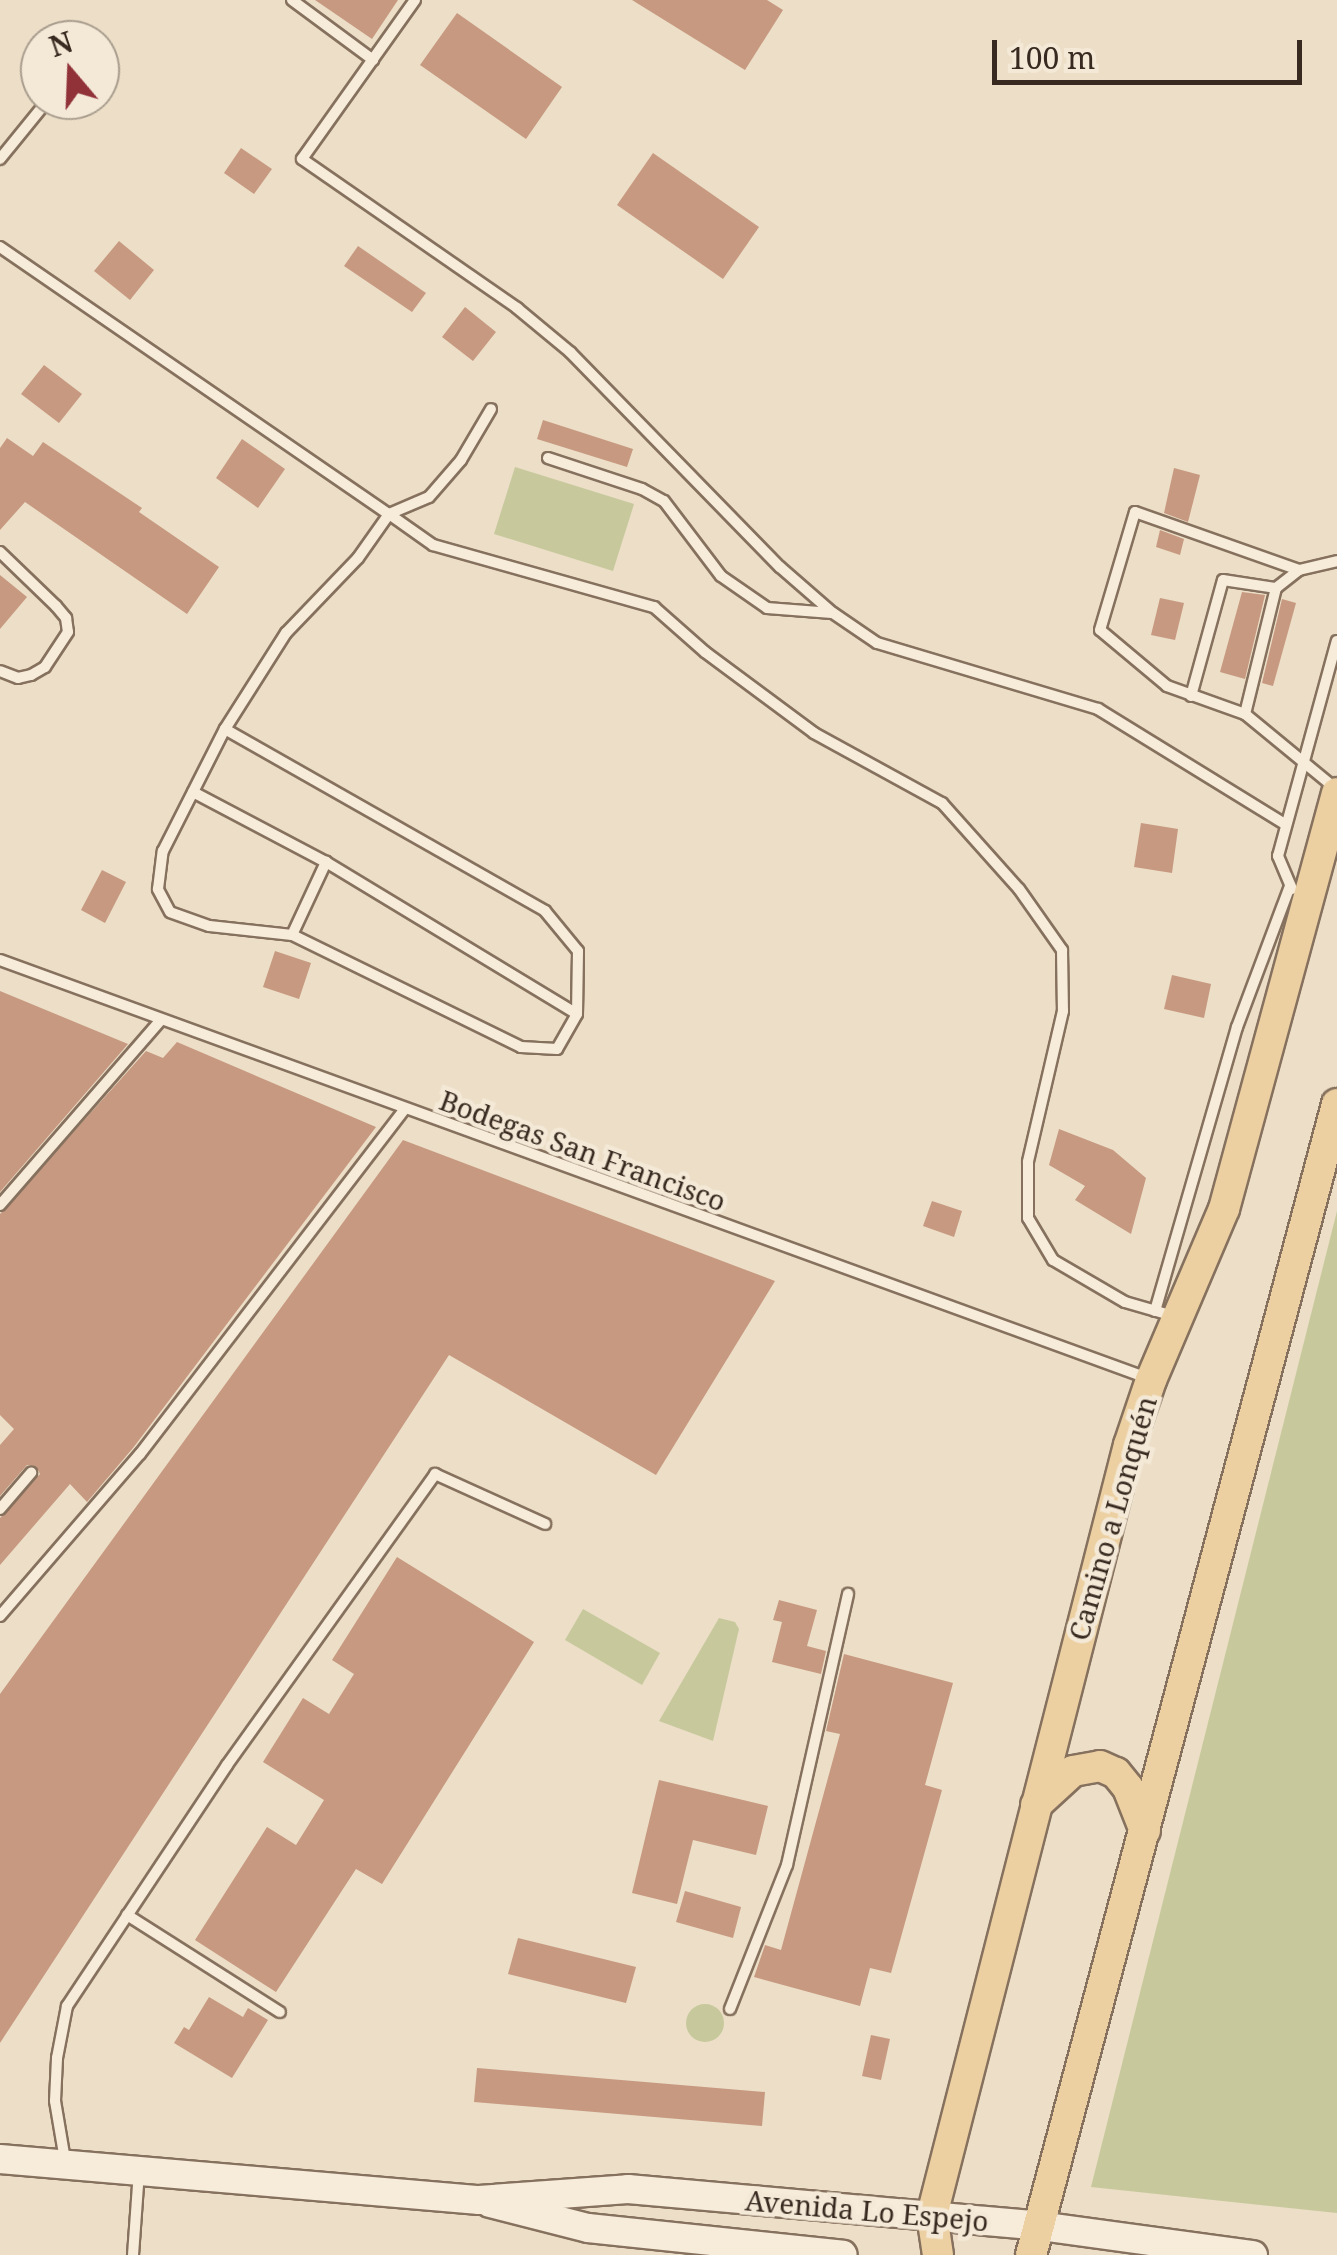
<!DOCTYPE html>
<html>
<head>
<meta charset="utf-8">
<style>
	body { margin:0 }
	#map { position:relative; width:1337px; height:2255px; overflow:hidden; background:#ecdec7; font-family:"Noto Serif",serif }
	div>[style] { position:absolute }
	.green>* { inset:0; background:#c7c99c }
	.round { border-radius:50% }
	.building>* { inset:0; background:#c79980 }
	.roads { filter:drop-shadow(2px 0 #86715e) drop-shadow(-2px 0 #86715e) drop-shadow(0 2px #86715e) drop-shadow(0 -2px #86715e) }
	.lane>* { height:10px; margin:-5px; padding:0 5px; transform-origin:5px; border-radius:5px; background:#f7ecda }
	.secondary>* { height:28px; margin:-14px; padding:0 14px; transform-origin:14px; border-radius:14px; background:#f7ecda }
	.primary>* { height:30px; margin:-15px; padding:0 15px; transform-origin:15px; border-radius:15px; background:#ecd0a2 }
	span { translate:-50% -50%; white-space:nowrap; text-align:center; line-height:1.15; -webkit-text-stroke:9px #f4e9d7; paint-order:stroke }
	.street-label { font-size:28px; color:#382a20 }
	.north { position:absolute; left:20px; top:20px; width:100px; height:100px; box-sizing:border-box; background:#f4e9d7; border:2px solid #a99d8e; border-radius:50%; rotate:341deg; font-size:28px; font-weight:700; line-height:40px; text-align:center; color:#382a20 }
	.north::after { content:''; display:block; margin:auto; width:35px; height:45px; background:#913239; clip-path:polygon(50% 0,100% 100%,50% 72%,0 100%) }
	.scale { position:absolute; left:992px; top:40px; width:310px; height:45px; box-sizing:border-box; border:5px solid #382a20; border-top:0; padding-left:12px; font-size:30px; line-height:35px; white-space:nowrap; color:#382a20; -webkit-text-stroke:8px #f4e9d7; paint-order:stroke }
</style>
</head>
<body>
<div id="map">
	<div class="green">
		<i style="clip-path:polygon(515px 467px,634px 504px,613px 571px,494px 534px)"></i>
		<i style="clip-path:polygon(1337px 1211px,1337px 2213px,1091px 2187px)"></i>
		<i style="clip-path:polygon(583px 1609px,660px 1653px,642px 1685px,565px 1640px)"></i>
		<i style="clip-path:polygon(719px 1618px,735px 1622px,739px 1629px,713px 1741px,659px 1721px)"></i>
		<i class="round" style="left:686px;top:2004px;width:38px;height:38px"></i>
	</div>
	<div class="building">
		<i style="clip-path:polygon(315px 0,398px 0,372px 39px)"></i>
		<i style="clip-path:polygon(632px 0,767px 0,783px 10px,745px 70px)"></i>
		<i style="clip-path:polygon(457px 13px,562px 87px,526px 139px,420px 65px)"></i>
		<i style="clip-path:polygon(241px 148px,272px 169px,254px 194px,224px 173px)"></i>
		<i style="clip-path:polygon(653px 153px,759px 227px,723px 279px,617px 205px)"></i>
		<i style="clip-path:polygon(119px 241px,154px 270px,130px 300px,94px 271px)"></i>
		<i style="clip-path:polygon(358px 246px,426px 293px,412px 312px,344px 266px)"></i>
		<i style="clip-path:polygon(465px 307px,496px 332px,473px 361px,442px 337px)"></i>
		<i style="clip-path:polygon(44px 365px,82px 394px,59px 423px,21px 394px)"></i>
		<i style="clip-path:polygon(543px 420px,633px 449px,627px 467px,537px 439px)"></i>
		<i style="clip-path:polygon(7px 438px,33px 456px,43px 442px,142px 508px,139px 512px,219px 567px,187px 614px,25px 502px,0 530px,0 448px)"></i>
		<i style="clip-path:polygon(242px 439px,285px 469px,258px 508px,216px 478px)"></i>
		<i style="clip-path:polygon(1174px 468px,1200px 475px,1188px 522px,1164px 513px)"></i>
		<i style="clip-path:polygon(1160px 530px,1184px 539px,1180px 555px,1156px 547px)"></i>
		<i style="clip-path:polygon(0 575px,27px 597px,0 629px)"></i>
		<i style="clip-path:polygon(1242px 592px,1265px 595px,1245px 679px,1220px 672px)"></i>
		<i style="clip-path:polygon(1160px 598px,1184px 603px,1175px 640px,1151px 635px)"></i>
		<i style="clip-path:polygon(1282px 599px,1296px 603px,1273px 686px,1262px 683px)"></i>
		<i style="clip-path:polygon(1141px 823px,1178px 829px,1172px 873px,1134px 867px)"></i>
		<i style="clip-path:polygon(102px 870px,126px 882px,105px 923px,81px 910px)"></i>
		<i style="clip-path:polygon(275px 951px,311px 963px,299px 999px,263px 987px)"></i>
		<i style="clip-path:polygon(1172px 975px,1211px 984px,1204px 1018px,1164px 1009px)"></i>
		<i style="clip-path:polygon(0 991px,128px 1044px,0 1192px)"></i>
		<i style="clip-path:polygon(177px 1042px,376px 1127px,133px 1448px,87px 1502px,70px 1484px,0 1565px,0 1518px,40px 1474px,36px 1466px,27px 1465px,0 1496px,0 1445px,14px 1429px,0 1415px,0 1214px,146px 1051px,163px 1058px)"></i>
		<i style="clip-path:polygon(1059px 1129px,1113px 1150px,1146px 1178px,1131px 1234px,1075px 1200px,1085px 1186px,1049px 1165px)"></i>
		<i style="clip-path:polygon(403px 1140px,775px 1281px,656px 1475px,449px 1355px,0 2043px,0 1694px)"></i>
		<i style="clip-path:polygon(932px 1201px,962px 1211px,954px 1237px,923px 1226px)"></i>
		<i style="clip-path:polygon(397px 1557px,534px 1642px,382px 1884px,356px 1869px,276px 1992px,195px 1940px,267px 1827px,296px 1845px,324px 1800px,263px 1762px,303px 1698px,329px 1714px,354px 1674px,332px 1660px)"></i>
		<i style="clip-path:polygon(779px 1600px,817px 1610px,807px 1646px,826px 1651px,821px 1674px,772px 1662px,782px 1622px,773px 1620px)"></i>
		<i style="clip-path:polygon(844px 1654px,953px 1683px,925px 1785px,942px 1790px,891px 1973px,870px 1968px,860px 2006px,754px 1977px,765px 1945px,781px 1950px,840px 1734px,826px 1731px)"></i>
		<i style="clip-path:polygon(659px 1780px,768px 1806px,756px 1855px,693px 1840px,677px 1904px,632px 1893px)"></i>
		<i style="clip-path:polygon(685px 1891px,741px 1907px,733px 1938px,676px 1922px)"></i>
		<i style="clip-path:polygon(518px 1938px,636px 1967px,626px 2003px,508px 1974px)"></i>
		<i style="clip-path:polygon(209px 1997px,243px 2017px,248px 2008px,268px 2020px,232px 2078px,174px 2043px,184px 2027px,189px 2030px)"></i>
		<i style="clip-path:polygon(871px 2035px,890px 2039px,881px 2080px,862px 2076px)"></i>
		<i style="clip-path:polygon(477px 2068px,765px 2092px,762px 2126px,474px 2102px)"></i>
	</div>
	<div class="roads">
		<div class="lane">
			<i style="left:292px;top:0;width:101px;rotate:36.5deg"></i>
			<i style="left:415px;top:0;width:195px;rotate:125.4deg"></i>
			<i style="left:302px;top:159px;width:262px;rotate:34.7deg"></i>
			<i style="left:517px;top:308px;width:69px;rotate:39.7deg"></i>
			<i style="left:570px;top:352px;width:301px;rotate:45.7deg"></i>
			<i style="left:780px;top:567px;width:70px;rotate:41deg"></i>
			<i style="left:833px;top:613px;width:53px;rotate:34.3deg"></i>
			<i style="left:877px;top:643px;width:231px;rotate:16.6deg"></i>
			<i style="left:1098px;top:709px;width:220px;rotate:31.6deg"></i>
			<i style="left:0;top:159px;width:76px;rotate:-50.9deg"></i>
			<i style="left:0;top:247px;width:472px;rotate:34.5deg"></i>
			<i style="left:389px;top:514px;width:43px;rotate:-23deg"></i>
			<i style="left:429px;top:497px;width:49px;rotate:-49.1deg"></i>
			<i style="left:461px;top:460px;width:59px;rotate:-59.5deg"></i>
			<i style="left:548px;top:458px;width:99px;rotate:18.3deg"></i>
			<i style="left:642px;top:489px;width:25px;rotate:29deg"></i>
			<i style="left:664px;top:501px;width:94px;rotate:52.8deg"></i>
			<i style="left:721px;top:576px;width:56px;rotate:34.8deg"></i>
			<i style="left:767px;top:608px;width:65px;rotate:4.4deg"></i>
			<i style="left:0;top:552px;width:78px;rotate:44deg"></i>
			<i style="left:56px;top:606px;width:16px;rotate:50deg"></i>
			<i style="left:66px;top:618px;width:14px;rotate:82deg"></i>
			<i style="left:68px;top:632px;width:42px;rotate:123.3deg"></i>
			<i style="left:45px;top:667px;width:16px;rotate:150deg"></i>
			<i style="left:31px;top:675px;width:13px;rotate:167deg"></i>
			<i style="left:18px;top:678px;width:19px;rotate:-159deg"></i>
			<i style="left:1191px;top:696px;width:120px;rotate:-74.6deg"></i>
			<i style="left:1223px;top:580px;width:54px;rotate:8.6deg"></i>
			<i style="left:1245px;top:714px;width:83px;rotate:-160.3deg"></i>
			<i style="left:1167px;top:686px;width:87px;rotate:-140.1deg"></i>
			<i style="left:1100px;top:630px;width:123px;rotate:-73.5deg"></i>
			<i style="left:1135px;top:512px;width:174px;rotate:19.5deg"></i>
			<i style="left:225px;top:729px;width:368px;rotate:29.6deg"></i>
			<i style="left:545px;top:911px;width:52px;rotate:50.5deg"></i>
			<i style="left:578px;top:951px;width:63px;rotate:90.9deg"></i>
			<i style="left:577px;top:1014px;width:40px;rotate:119.7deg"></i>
			<i style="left:557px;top:1049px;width:36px;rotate:-177deg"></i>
			<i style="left:521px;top:1047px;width:255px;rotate:-153.9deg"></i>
			<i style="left:292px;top:935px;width:83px;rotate:-173.8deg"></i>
			<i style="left:209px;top:926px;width:41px;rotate:-160.3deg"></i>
			<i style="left:170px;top:912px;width:26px;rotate:-118deg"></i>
			<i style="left:158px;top:889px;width:38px;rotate:-83deg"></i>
			<i style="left:163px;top:851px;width:137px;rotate:-63.1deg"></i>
			<i style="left:225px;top:729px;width:114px;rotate:-57.6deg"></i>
			<i style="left:286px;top:633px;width:104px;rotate:-46.2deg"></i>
			<i style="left:358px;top:558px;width:54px;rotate:-54.8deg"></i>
			<i style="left:389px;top:514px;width:54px;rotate:35.2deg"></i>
			<i style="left:433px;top:545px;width:230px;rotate:15.7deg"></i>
			<i style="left:654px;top:607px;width:68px;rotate:41.4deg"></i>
			<i style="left:705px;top:652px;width:136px;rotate:36.6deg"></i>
			<i style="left:814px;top:733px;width:146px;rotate:28.7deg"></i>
			<i style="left:942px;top:803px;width:115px;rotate:48.2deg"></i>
			<i style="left:1019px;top:889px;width:75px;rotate:54.8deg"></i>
			<i style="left:1062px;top:950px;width:61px;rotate:89.1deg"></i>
			<i style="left:1063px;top:1011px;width:155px;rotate:103.1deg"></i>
			<i style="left:1028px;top:1162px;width:56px;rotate:90deg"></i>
			<i style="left:1028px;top:1218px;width:49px;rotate:59.2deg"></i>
			<i style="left:1053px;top:1260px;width:83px;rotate:30.3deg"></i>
			<i style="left:1125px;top:1302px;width:54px;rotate:16.1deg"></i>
			<i style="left:1335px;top:788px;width:117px;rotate:-140.6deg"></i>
			<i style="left:1245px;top:714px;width:130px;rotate:-76.2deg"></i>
			<i style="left:1276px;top:588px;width:29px;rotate:-38deg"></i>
			<i style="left:1299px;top:570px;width:39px;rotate:-13deg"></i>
			<i style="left:193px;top:792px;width:150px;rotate:27.8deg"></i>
			<i style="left:326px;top:862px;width:293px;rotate:31.2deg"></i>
			<i style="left:1292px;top:889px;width:36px;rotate:-113deg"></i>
			<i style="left:1278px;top:856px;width:223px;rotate:-74.7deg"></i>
			<i style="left:292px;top:935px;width:81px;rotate:-65deg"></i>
			<i style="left:0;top:960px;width:1224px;rotate:20.02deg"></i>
			<i style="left:0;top:1205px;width:245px;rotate:-49deg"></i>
			<i style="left:1155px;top:1311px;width:296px;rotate:-73.9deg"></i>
			<i style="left:1237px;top:1027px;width:151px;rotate:-69.4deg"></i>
			<i style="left:0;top:1509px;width:48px;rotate:-49.3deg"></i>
			<i style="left:0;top:1616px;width:214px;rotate:-49.2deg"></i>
			<i style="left:140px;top:1454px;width:434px;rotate:-52.5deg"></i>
			<i style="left:127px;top:1915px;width:181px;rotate:32.4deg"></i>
			<i style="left:730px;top:2009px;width:155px;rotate:-68.4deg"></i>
			<i style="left:787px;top:1865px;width:278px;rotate:-77.3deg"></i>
			<i style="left:65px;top:2160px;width:60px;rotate:-99.6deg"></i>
			<i style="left:55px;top:2101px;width:43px;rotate:-87.3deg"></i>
			<i style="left:57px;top:2058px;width:53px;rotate:-79.1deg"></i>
			<i style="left:67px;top:2006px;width:289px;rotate:-56.4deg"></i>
			<i style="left:227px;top:1765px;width:358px;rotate:-54.4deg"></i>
			<i style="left:435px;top:1474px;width:121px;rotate:24.4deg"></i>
			<i style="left:133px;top:2255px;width:84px;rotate:-85.9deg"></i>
		</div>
		<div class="secondary">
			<i style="left:0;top:2159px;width:481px;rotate:4.9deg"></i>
			<i style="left:479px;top:2200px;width:149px;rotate:-4.2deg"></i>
			<i style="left:628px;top:2189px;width:414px;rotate:5.1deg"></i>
			<i style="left:1040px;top:2226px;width:215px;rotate:7.8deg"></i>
			<i style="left:490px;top:2203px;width:101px;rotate:14.3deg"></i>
			<i style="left:588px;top:2228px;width:256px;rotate:6deg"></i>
		</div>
		<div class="primary">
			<i style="left:1036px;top:1805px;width:50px;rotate:-42.6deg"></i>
			<i style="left:1073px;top:1771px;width:27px;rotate:-10deg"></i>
			<i style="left:1100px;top:1766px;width:17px;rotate:24deg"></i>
			<i style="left:1116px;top:1773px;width:19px;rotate:51deg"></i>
			<i style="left:1128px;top:1788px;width:46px;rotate:68.4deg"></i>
			<i style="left:938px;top:2255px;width:40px;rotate:-98.5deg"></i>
			<i style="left:932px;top:2215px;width:795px;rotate:-75.65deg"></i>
			<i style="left:1129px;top:1445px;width:69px;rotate:-71.3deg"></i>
			<i style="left:1151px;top:1380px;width:186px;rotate:-66.9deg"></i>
			<i style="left:1224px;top:1209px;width:431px;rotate:-74.8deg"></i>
			<i style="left:1031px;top:2255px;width:1191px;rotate:-75.11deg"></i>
		</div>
	</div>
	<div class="street-label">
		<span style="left:583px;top:1150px;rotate:20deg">Bodegas San Francisco</span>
		<span style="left:1112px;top:1518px;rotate:-74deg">Camino a Lonquén</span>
		<span style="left:867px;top:2210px;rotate:5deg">Avenida Lo Espejo</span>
	</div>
	<div class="north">N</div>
	<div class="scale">100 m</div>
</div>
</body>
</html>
